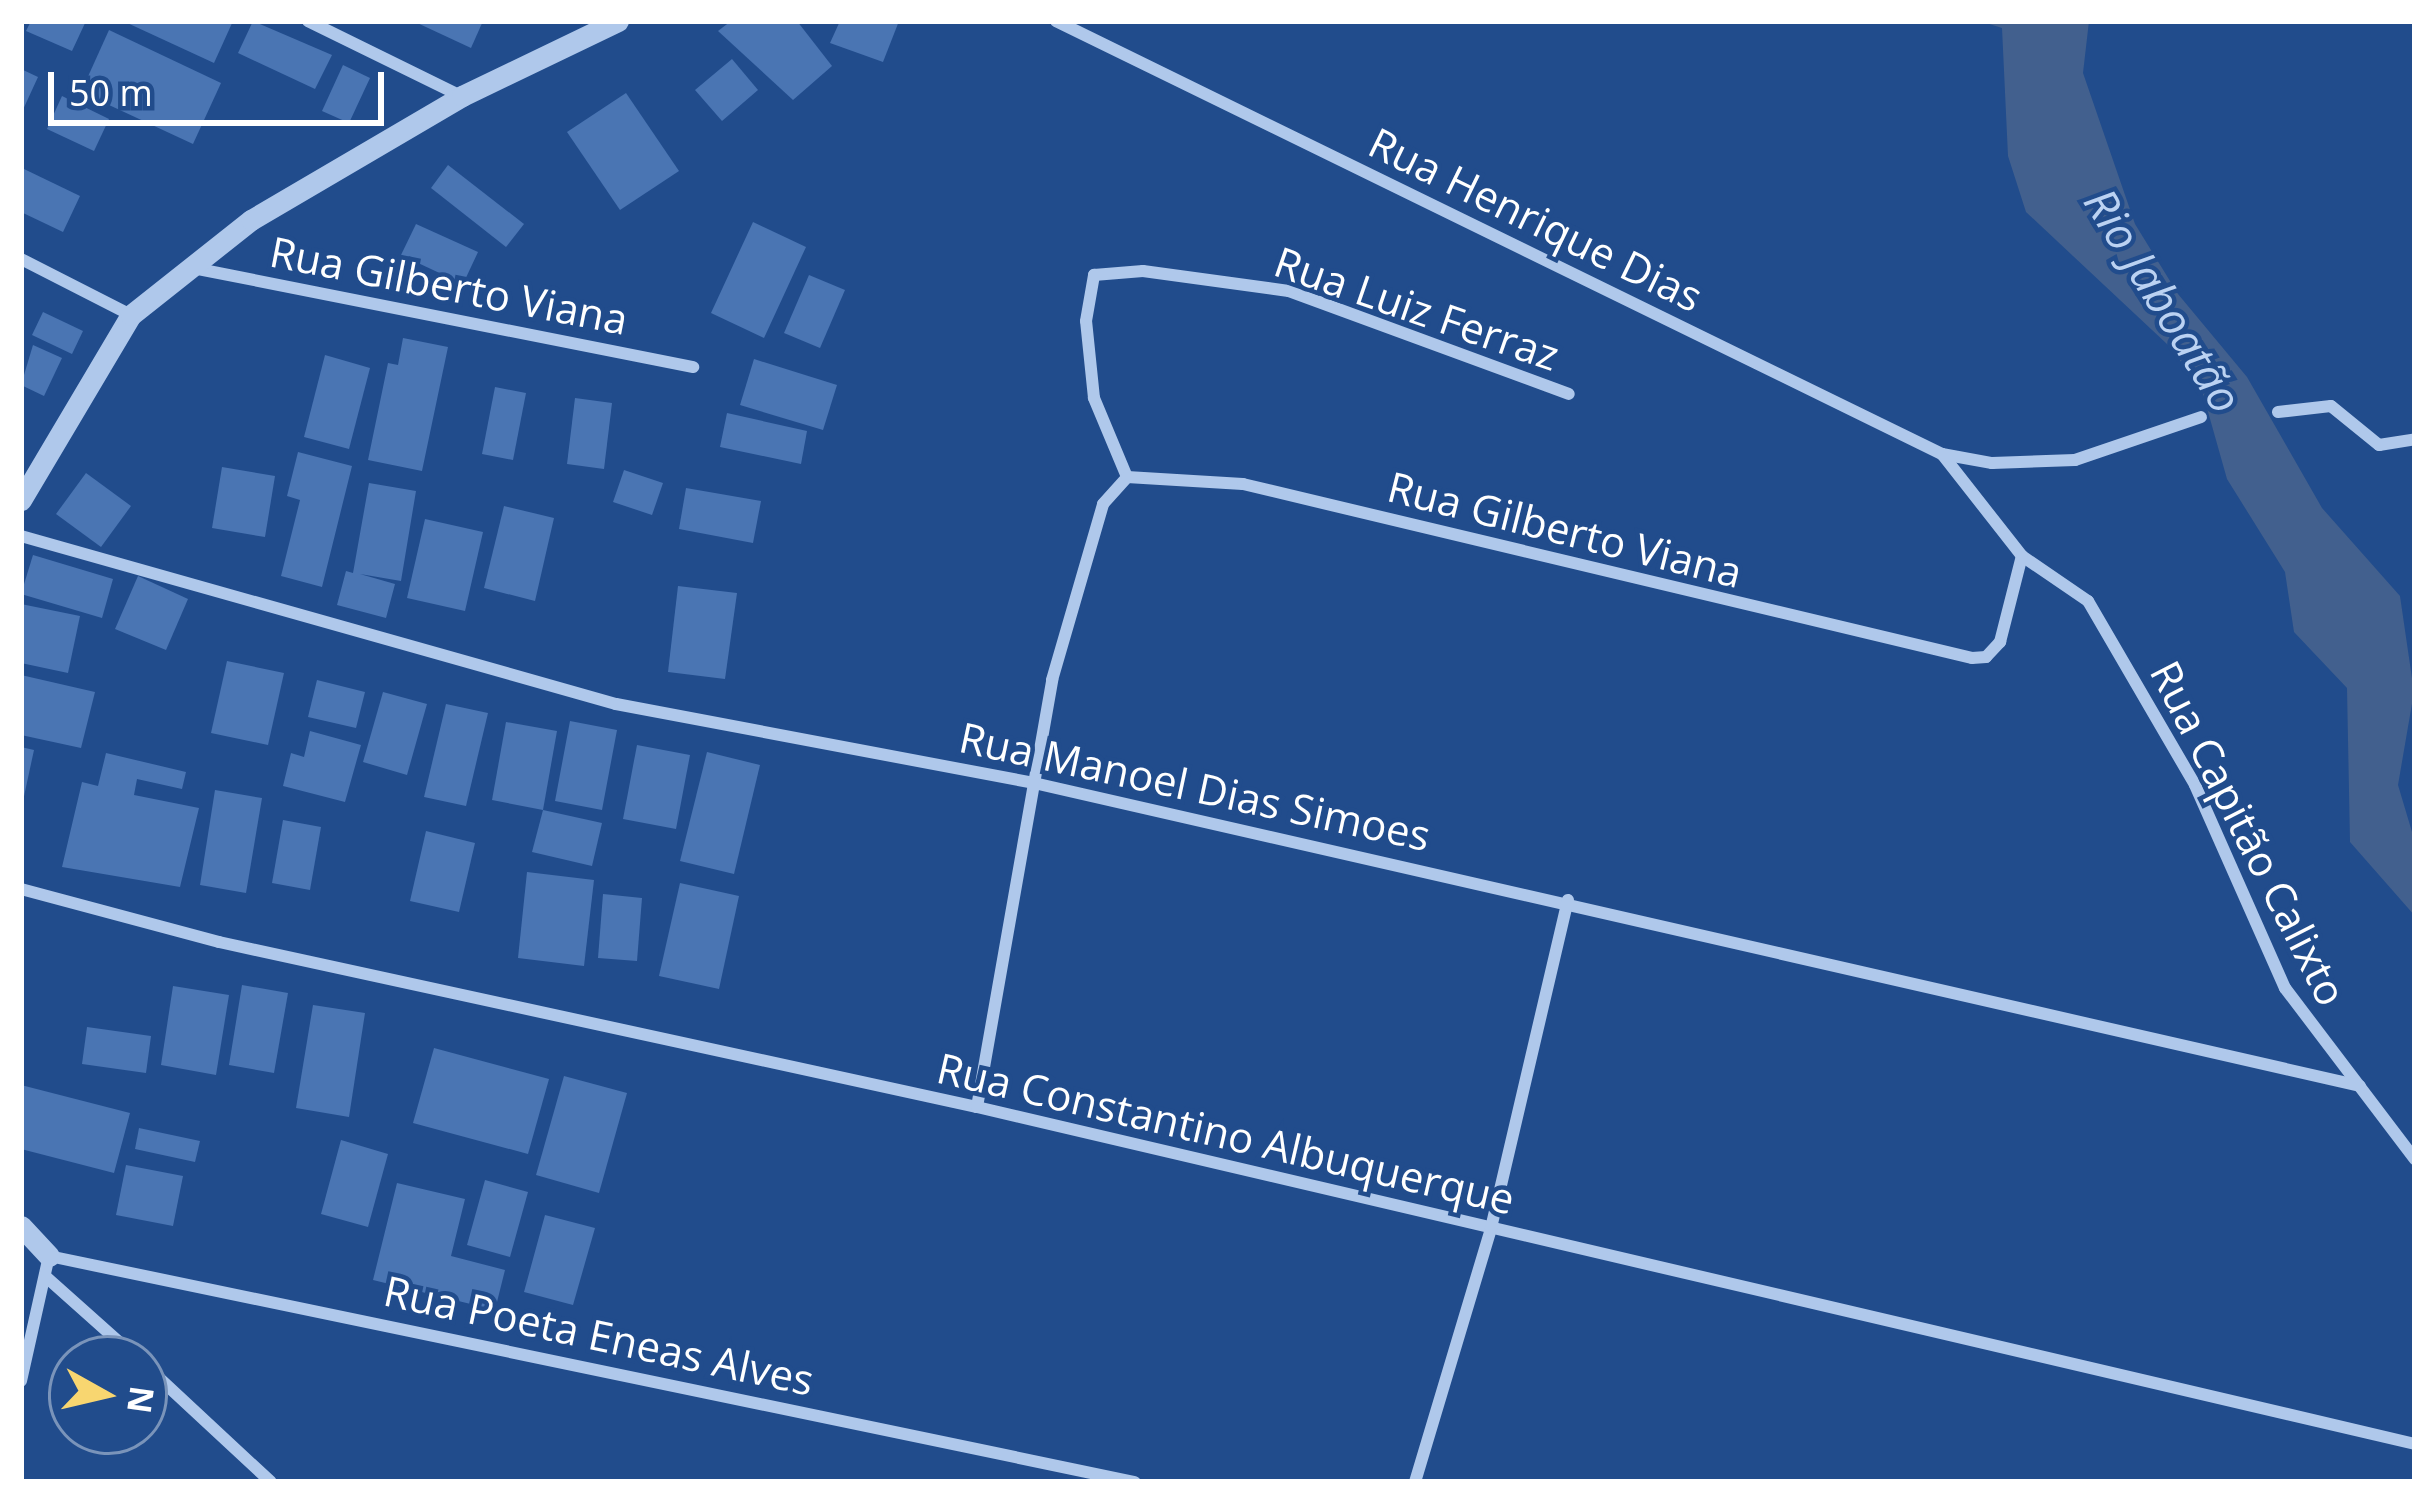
<!DOCTYPE html>
<html>
<head>
<meta charset="utf-8">
<style>
	body { margin:0 }
	#map { position:relative; width:2436px; height:1503px; overflow:hidden; background:#214c8c; font-family:"Open Sans",sans-serif }
	div>[style] { position:absolute }
	.water>* { inset:0; background:#42608e }
	.building>* { inset:0; background:#4a75b3 }
	.minor>* { height:12px; margin:-6px; padding:0 6px; transform-origin:6px; border-radius:6px; background:#afc8eb }
	.tertiary>* { height:21px; margin:-10.5px; padding:0 10.5px; transform-origin:10.5px; border-radius:10.5px; background:#afc8eb }
	span { translate:-50% -50%; white-space:nowrap; text-align:center; line-height:1.15; -webkit-text-stroke:9px #214c8c; paint-order:stroke }
	.street-label { font-size:42px; color:#fff }
	.water-label { font-size:45px; color:#bbd2f2; font-style:italic }
	.frame { position:absolute; inset:0; border:24px solid #fff; pointer-events:none }
	.north { position:absolute; left:48px; top:1335px; width:120px; height:120px; box-sizing:border-box; background:#214c8c; border:3px solid #7a94ba; border-radius:50%; rotate:98deg; font-size:33px; font-weight:700; line-height:48px; text-align:center; color:#fff }
	.north::after { content:''; display:block; margin:auto; width:42px; height:54px; background:#f8d670; clip-path:polygon(50% 0,100% 100%,50% 72%,0 100%) }
	.scale { position:absolute; left:48px; top:72px; width:336px; height:54px; box-sizing:border-box; border:6px solid #fff; border-top:0; padding-left:15px; font-size:36px; line-height:42px; white-space:nowrap; color:#fff; -webkit-text-stroke:9px #214c8c; paint-order:stroke }
</style>
</head>
<body>
<div id="map">
	<div class="water">
		<i style="clip-path:polygon(1980px 21px,2089px 21px,2083px 73px,2135px 224px,2178px 294px,2247px 377px,2322px 508px,2400px 596px,2414px 692px,2398px 785px,2415px 842px,2415px 916px,2350px 842px,2347px 688px,2294px 632px,2285px 572px,2227px 479px,2201px 387px,2167px 344px,2026px 212px,2008px 156px,2002px 28px)"></i>
	</div>
	<div class="building">
		<i style="clip-path:polygon(31px 21px,86px 21px,72px 51px,26px 31px)"></i>
		<i style="clip-path:polygon(123px 21px,233px 21px,214px 63px)"></i>
		<i style="clip-path:polygon(253px 21px,332px 55px,315px 89px,238px 53px)"></i>
		<i style="clip-path:polygon(413px 21px,483px 21px,471px 48px)"></i>
		<i style="clip-path:polygon(731px 21px,797px 21px,832px 66px,793px 100px,718px 31px)"></i>
		<i style="clip-path:polygon(840px 21px,899px 21px,883px 62px,830px 43px)"></i>
		<i style="clip-path:polygon(109px 30px,221px 83px,193px 144px,81px 92px)"></i>
		<i style="clip-path:polygon(732px 59px,758px 90px,722px 121px,695px 90px)"></i>
		<i style="clip-path:polygon(343px 65px,370px 78px,349px 123px,322px 111px)"></i>
		<i style="clip-path:polygon(21px 69px,38px 77px,21px 114px)"></i>
		<i style="clip-path:polygon(626px 93px,679px 171px,620px 210px,567px 132px)"></i>
		<i style="clip-path:polygon(62px 96px,109px 119px,94px 151px,47px 129px)"></i>
		<i style="clip-path:polygon(448px 165px,524px 224px,506px 247px,431px 188px)"></i>
		<i style="clip-path:polygon(24px 169px,80px 196px,63px 232px,21px 212px)"></i>
		<i style="clip-path:polygon(753px 222px,806px 247px,764px 338px,711px 313px)"></i>
		<i style="clip-path:polygon(416px 224px,478px 252px,463px 284px,401px 255px)"></i>
		<i style="clip-path:polygon(809px 275px,845px 290px,820px 348px,784px 333px)"></i>
		<i style="clip-path:polygon(43px 312px,83px 331px,72px 354px,32px 335px)"></i>
		<i style="clip-path:polygon(403px 338px,448px 347px,422px 471px,368px 460px,388px 363px,398px 365px)"></i>
		<i style="clip-path:polygon(33px 345px,62px 358px,44px 396px,21px 385px)"></i>
		<i style="clip-path:polygon(325px 355px,370px 368px,349px 449px,304px 437px)"></i>
		<i style="clip-path:polygon(754px 359px,837px 385px,823px 430px,740px 405px)"></i>
		<i style="clip-path:polygon(495px 387px,526px 393px,513px 460px,482px 454px)"></i>
		<i style="clip-path:polygon(575px 398px,612px 403px,604px 469px,567px 464px)"></i>
		<i style="clip-path:polygon(727px 413px,807px 431px,801px 464px,720px 447px)"></i>
		<i style="clip-path:polygon(298px 452px,352px 466px,322px 587px,281px 576px,300px 500px,287px 496px)"></i>
		<i style="clip-path:polygon(222px 467px,275px 476px,265px 537px,212px 528px)"></i>
		<i style="clip-path:polygon(624px 470px,663px 483px,652px 515px,613px 502px)"></i>
		<i style="clip-path:polygon(86px 473px,131px 506px,101px 547px,56px 514px)"></i>
		<i style="clip-path:polygon(369px 483px,416px 491px,401px 581px,360px 574px,395px 584px,386px 618px,337px 605px,346px 571px,353px 573px)"></i>
		<i style="clip-path:polygon(686px 488px,761px 501px,753px 543px,679px 529px)"></i>
		<i style="clip-path:polygon(504px 506px,554px 518px,535px 601px,484px 588px)"></i>
		<i style="clip-path:polygon(425px 519px,483px 532px,465px 611px,407px 598px)"></i>
		<i style="clip-path:polygon(33px 555px,113px 579px,102px 618px,21px 594px)"></i>
		<i style="clip-path:polygon(138px 576px,188px 599px,166px 650px,115px 629px)"></i>
		<i style="clip-path:polygon(678px 586px,737px 593px,725px 679px,668px 672px)"></i>
		<i style="clip-path:polygon(21px 604px,80px 616px,68px 673px,21px 663px)"></i>
		<i style="clip-path:polygon(227px 661px,284px 673px,268px 745px,211px 733px)"></i>
		<i style="clip-path:polygon(21px 675px,95px 692px,81px 748px,21px 735px)"></i>
		<i style="clip-path:polygon(317px 680px,365px 692px,356px 728px,308px 717px)"></i>
		<i style="clip-path:polygon(383px 692px,427px 704px,407px 775px,363px 762px)"></i>
		<i style="clip-path:polygon(446px 704px,488px 713px,466px 806px,424px 797px)"></i>
		<i style="clip-path:polygon(570px 721px,617px 730px,602px 810px,555px 801px)"></i>
		<i style="clip-path:polygon(506px 722px,557px 731px,543px 810px,492px 800px)"></i>
		<i style="clip-path:polygon(310px 731px,361px 745px,345px 802px,283px 786px,291px 753px,304px 757px)"></i>
		<i style="clip-path:polygon(637px 745px,690px 755px,676px 829px,623px 819px)"></i>
		<i style="clip-path:polygon(21px 747px,34px 750px,23px 801px,21px 800px)"></i>
		<i style="clip-path:polygon(707px 752px,760px 765px,734px 874px,680px 861px)"></i>
		<i style="clip-path:polygon(106px 753px,186px 772px,182px 789px,137px 779px,134px 795px,199px 808px,180px 887px,62px 867px,82px 782px,98px 786px)"></i>
		<i style="clip-path:polygon(215px 790px,262px 798px,246px 893px,200px 885px)"></i>
		<i style="clip-path:polygon(543px 810px,602px 823px,592px 866px,532px 852px)"></i>
		<i style="clip-path:polygon(283px 820px,321px 827px,310px 890px,272px 883px)"></i>
		<i style="clip-path:polygon(426px 831px,475px 843px,459px 912px,410px 901px)"></i>
		<i style="clip-path:polygon(527px 872px,594px 880px,584px 966px,518px 958px)"></i>
		<i style="clip-path:polygon(680px 883px,739px 896px,719px 989px,659px 976px)"></i>
		<i style="clip-path:polygon(603px 894px,642px 898px,637px 961px,598px 958px)"></i>
		<i style="clip-path:polygon(242px 985px,288px 993px,274px 1073px,229px 1065px)"></i>
		<i style="clip-path:polygon(173px 986px,229px 995px,216px 1075px,161px 1065px)"></i>
		<i style="clip-path:polygon(313px 1005px,365px 1013px,349px 1117px,296px 1108px)"></i>
		<i style="clip-path:polygon(87px 1027px,151px 1036px,146px 1073px,82px 1064px)"></i>
		<i style="clip-path:polygon(434px 1048px,549px 1079px,528px 1154px,413px 1123px)"></i>
		<i style="clip-path:polygon(564px 1076px,627px 1093px,599px 1193px,536px 1175px)"></i>
		<i style="clip-path:polygon(21px 1085px,130px 1113px,114px 1173px,21px 1149px)"></i>
		<i style="clip-path:polygon(139px 1128px,200px 1141px,195px 1162px,135px 1149px)"></i>
		<i style="clip-path:polygon(341px 1140px,388px 1154px,368px 1227px,321px 1214px)"></i>
		<i style="clip-path:polygon(126px 1165px,183px 1176px,173px 1226px,116px 1215px)"></i>
		<i style="clip-path:polygon(485px 1180px,528px 1192px,510px 1257px,467px 1245px)"></i>
		<i style="clip-path:polygon(397px 1183px,465px 1199px,451px 1256px,505px 1270px,495px 1310px,373px 1280px)"></i>
		<i style="clip-path:polygon(545px 1215px,595px 1228px,573px 1305px,524px 1292px)"></i>
	</div>
	<div class="minor">
		<i style="left:308px;top:21px;width:170px;rotate:26.1deg"></i>
		<i style="left:1056px;top:21px;width:986px;rotate:26.05deg"></i>
		<i style="left:1942px;top:454px;width:130px;rotate:51.9deg"></i>
		<i style="left:2022px;top:556px;width:80px;rotate:34.3deg"></i>
		<i style="left:2088px;top:601px;width:213px;rotate:59.8deg"></i>
		<i style="left:2195px;top:785px;width:222px;rotate:66.1deg"></i>
		<i style="left:2285px;top:988px;width:215px;rotate:52.8deg"></i>
		<i style="left:21px;top:259px;width:123px;rotate:27deg"></i>
		<i style="left:193px;top:268px;width:510px;rotate:11.2deg"></i>
		<i style="left:2278px;top:412px;width:53px;rotate:-6.5deg"></i>
		<i style="left:2331px;top:406px;width:62px;rotate:39.1deg"></i>
		<i style="left:2379px;top:445px;width:36px;rotate:-9deg"></i>
		<i style="left:1942px;top:454px;width:51px;rotate:10.2deg"></i>
		<i style="left:1992px;top:463px;width:83px;rotate:-2.1deg"></i>
		<i style="left:2075px;top:460px;width:133px;rotate:-18.8deg"></i>
		<i style="left:1127px;top:477px;width:86px;rotate:-112.7deg"></i>
		<i style="left:1094px;top:398px;width:77px;rotate:-95.9deg"></i>
		<i style="left:1086px;top:321px;width:47px;rotate:-80.1deg"></i>
		<i style="left:1094px;top:275px;width:49px;rotate:-4.7deg"></i>
		<i style="left:1143px;top:271px;width:147px;rotate:7.8deg"></i>
		<i style="left:1289px;top:291px;width:298px;rotate:20.2deg"></i>
		<i style="left:21px;top:536px;width:618px;rotate:15.77deg"></i>
		<i style="left:616px;top:704px;width:425px;rotate:10.7deg"></i>
		<i style="left:1034px;top:783px;width:1360px;rotate:12.87deg"></i>
		<i style="left:21px;top:889px;width:205px;rotate:15deg"></i>
		<i style="left:219px;top:942px;width:776px;rotate:12.28deg"></i>
		<i style="left:977px;top:1107px;width:1477px;rotate:13.19deg"></i>
		<i style="left:977px;top:1107px;width:434px;rotate:-80deg"></i>
		<i style="left:1052px;top:680px;width:183px;rotate:-73.8deg"></i>
		<i style="left:1103px;top:504px;width:36px;rotate:-48deg"></i>
		<i style="left:1127px;top:477px;width:116px;rotate:3.5deg"></i>
		<i style="left:1243px;top:484px;width:749px;rotate:13.42deg"></i>
		<i style="left:1972px;top:658px;width:14px;rotate:-4deg"></i>
		<i style="left:1986px;top:657px;width:21px;rotate:-47deg"></i>
		<i style="left:2000px;top:642px;width:89px;rotate:-75.7deg"></i>
		<i style="left:45px;top:1276px;width:125px;rotate:41.7deg"></i>
		<i style="left:144px;top:1364px;width:173px;rotate:42.9deg"></i>
		<i style="left:21px;top:1381px;width:128px;rotate:-77.4deg"></i>
		<i style="left:49px;top:1256px;width:1109px;rotate:11.76deg"></i>
		<i style="left:1415px;top:1482px;width:265px;rotate:-73.3deg"></i>
		<i style="left:1491px;top:1228px;width:337px;rotate:-76.8deg"></i>
	</div>
	<div class="tertiary">
		<i style="left:21px;top:500px;width:215px;rotate:-59.3deg"></i>
		<i style="left:131px;top:315px;width:153px;rotate:-38.4deg"></i>
		<i style="left:251px;top:220px;width:245px;rotate:-30.4deg"></i>
		<i style="left:462px;top:96px;width:173px;rotate:-25.7deg"></i>
		<i style="left:21px;top:1226px;width:41px;rotate:47deg"></i>
	</div>
	<div class="street-label">
		<span style="left:1536px;top:219px;rotate:26deg">Rua Henrique Dias</span>
		<span style="left:449px;top:285px;rotate:11deg">Rua Gilberto Viana</span>
		<span style="left:1417px;top:308px;rotate:19deg">Rua Luiz Ferraz</span>
		<span style="left:1565px;top:529px;rotate:14deg">Rua Gilberto Viana</span>
		<span style="left:1195px;top:786px;rotate:12deg">Rua Manoel Dias Simoes</span>
		<span style="left:2249px;top:833px;rotate:63deg">Rua Capitão Calixto</span>
		<span style="left:1226px;top:1133px;rotate:13deg">Rua Constantino Albuquerque</span>
		<span style="left:599px;top:1335px;rotate:12deg">Rua Poeta Eneas Alves</span>
	</div>
	<div class="water-label">
		<span style="left:2164px;top:300px;rotate:58deg">Rio Jaboatão</span>
	</div>
	<div class="frame"></div>
	<div class="north">N</div>
	<div class="scale">50 m</div>
</div>
</body>
</html>
